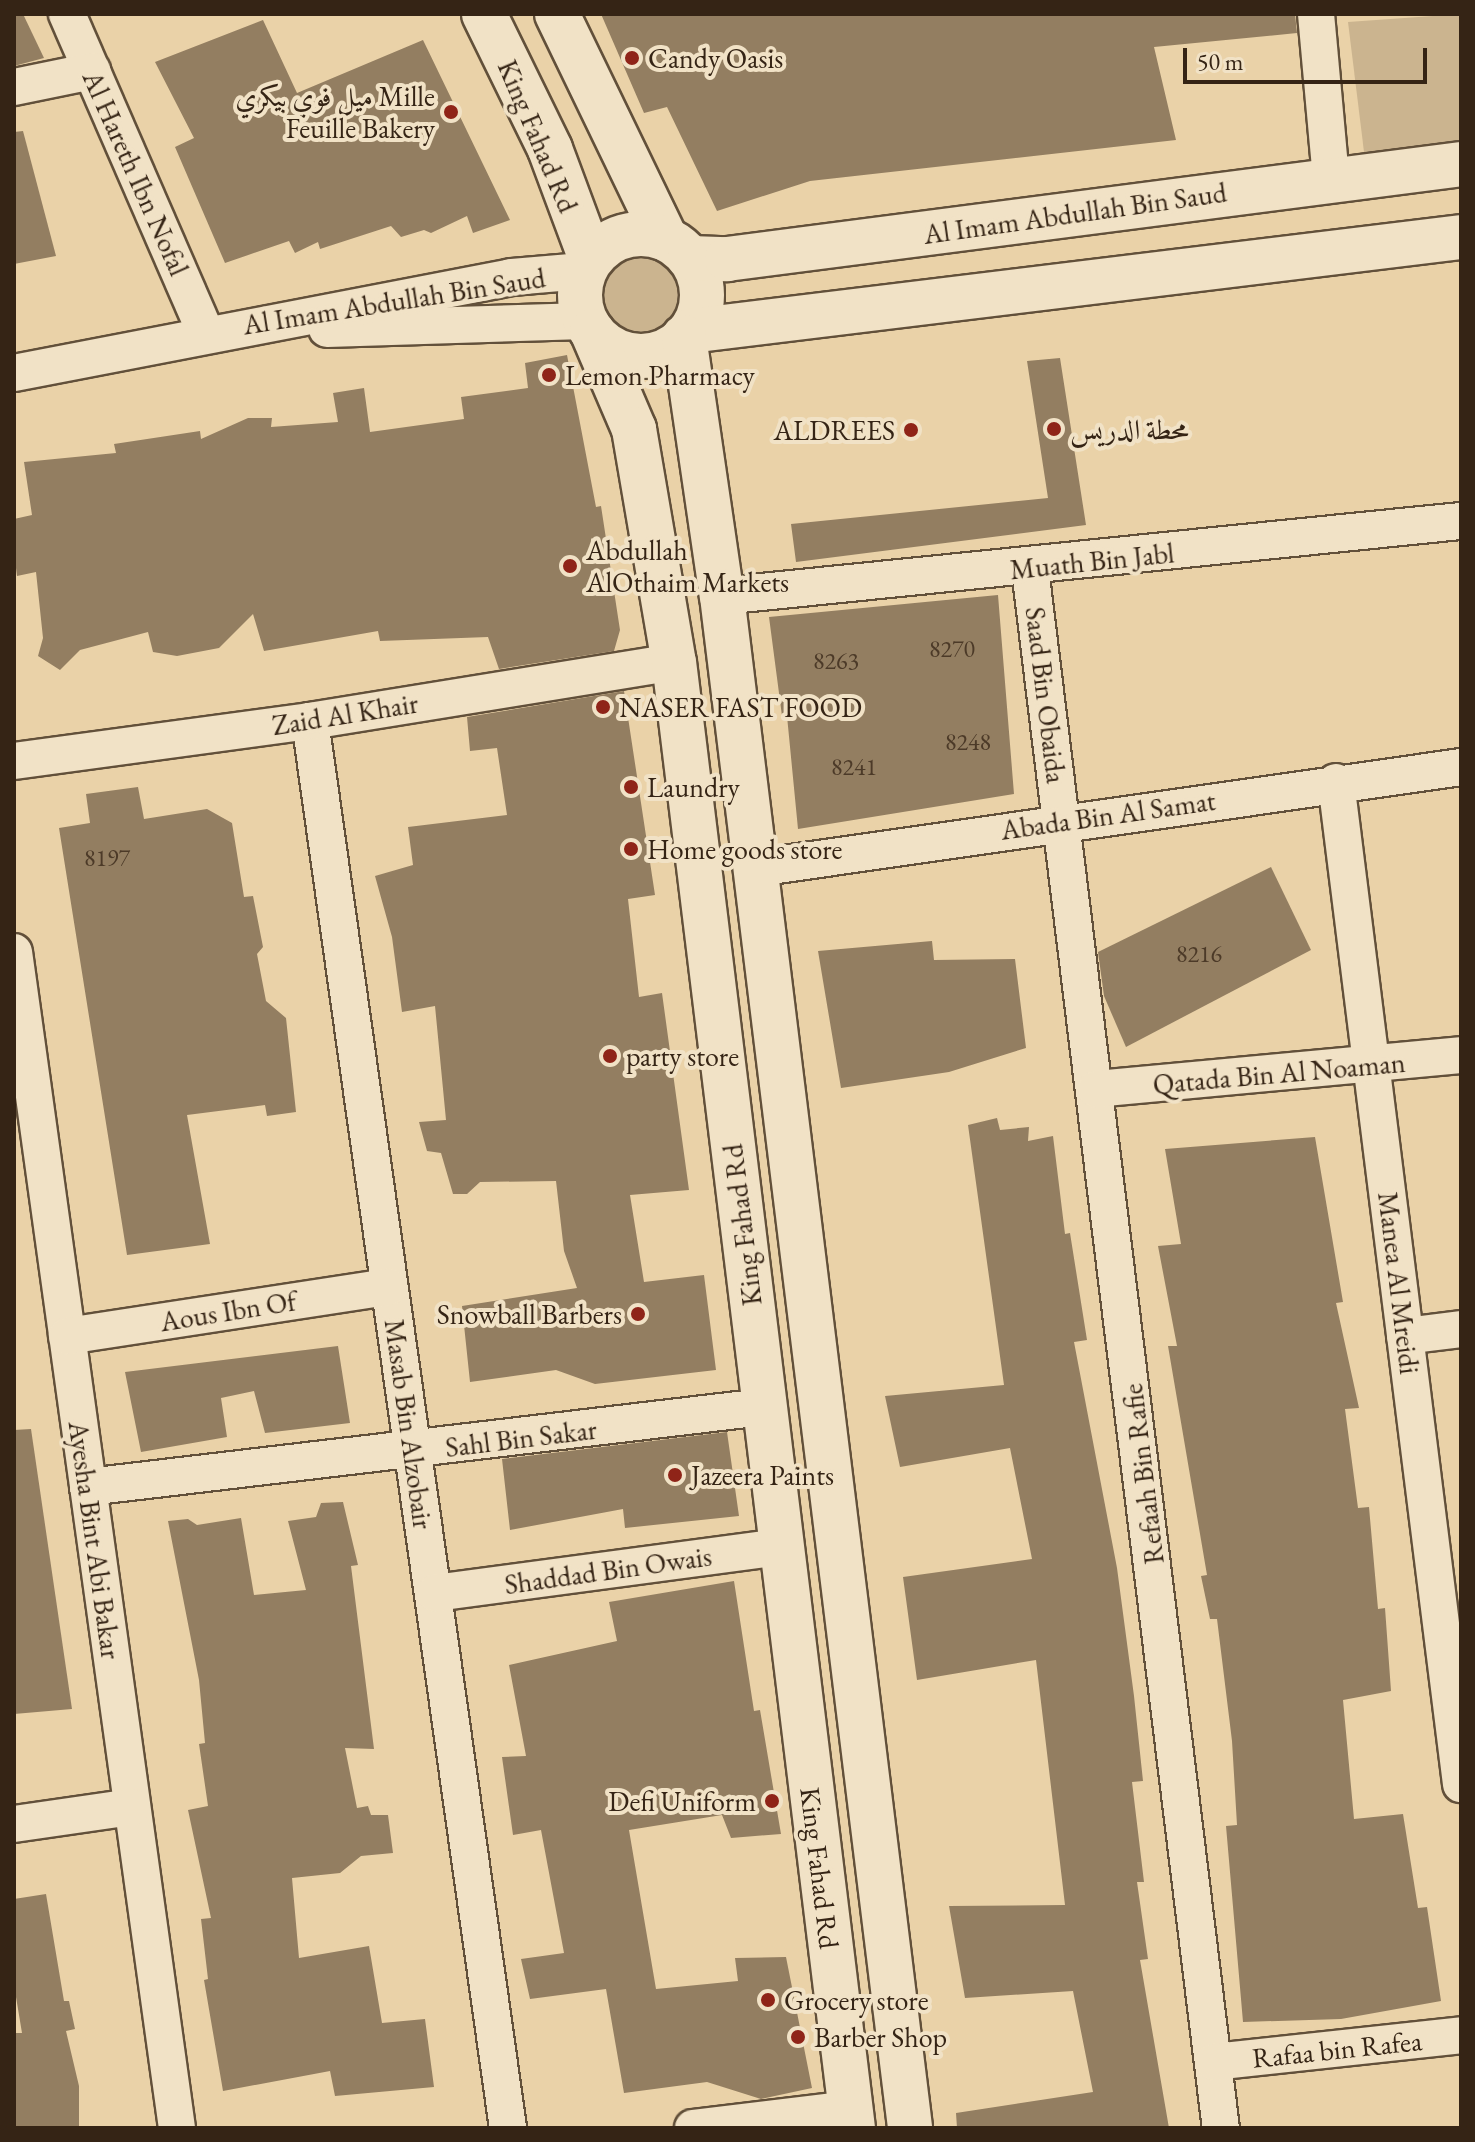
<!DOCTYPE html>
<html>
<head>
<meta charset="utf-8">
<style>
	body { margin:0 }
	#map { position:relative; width:1475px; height:2142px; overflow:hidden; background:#ead2a8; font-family:"EB Garamond",Amiri,serif }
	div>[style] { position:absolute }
	.green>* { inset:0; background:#cbb48f }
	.round { border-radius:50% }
	.building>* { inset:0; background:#937e61 }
	.roads { filter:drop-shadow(2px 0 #62503a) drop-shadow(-2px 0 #62503a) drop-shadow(0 2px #62503a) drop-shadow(0 -2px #62503a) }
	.minor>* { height:36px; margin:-18px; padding:0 18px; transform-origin:18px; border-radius:18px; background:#f1e2c6 }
	.tertiary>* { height:44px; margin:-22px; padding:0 22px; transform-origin:22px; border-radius:22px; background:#f1e2c6 }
	.tertiary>.ring { margin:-22px; padding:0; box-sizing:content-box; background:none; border:44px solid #f1e2c6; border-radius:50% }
	.dots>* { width:22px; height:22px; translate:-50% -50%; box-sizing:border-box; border:4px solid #f1e2c6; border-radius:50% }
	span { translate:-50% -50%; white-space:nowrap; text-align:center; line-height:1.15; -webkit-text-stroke:8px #f1e2c6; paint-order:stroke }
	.number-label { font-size:24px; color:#4c3a28 }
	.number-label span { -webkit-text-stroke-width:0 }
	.poi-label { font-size:28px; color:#352415 }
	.left { translate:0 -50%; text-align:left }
	.right { translate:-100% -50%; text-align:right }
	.street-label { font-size:28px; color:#352415 }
	.frame { position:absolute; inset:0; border:16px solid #352415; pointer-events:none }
	.scale { position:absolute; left:1183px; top:48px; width:244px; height:36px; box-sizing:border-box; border:4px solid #352415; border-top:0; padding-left:10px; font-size:24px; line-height:28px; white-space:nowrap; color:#352415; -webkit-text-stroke:6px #f1e2c6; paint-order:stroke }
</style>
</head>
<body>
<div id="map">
	<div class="green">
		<i style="clip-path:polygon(1461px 14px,1461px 146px,1365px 160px,1348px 22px)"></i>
		<i class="round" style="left:598px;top:249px;width:84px;height:84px"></i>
	</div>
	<div class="building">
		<i style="clip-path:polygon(14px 14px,23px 14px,44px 58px,14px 66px)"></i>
		<i style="clip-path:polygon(601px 14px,1295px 14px,1297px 33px,1154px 47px,1176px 140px,810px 181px,717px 211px,667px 107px,644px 113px)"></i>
		<i style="clip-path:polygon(263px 20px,297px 93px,423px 40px,510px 220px,473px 233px,467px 216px,431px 233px,424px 230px,401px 237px,391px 226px,320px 249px,318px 242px,295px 253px,289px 241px,225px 263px,175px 147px,194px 138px,155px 62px)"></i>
		<i style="clip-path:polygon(23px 131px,56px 256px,14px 264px,14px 132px)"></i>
		<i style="clip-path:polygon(567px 355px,596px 507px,601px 506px,620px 630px,614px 651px,499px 669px,488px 637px,380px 641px,378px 631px,264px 651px,253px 614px,219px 648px,177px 656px,153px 652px,148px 632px,80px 650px,60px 670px,38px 656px,43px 638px,36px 572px,17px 576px,14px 552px,14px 519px,32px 515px,24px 462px,116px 453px,114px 444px,200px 431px,201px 439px,248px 418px,272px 418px,271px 427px,338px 422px,333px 393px,364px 388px,370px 432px,464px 419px,461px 397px,528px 388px,525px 363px)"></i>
		<i style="clip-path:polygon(1060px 358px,1086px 525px,796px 562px,791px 524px,1048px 498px,1027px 361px)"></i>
		<i style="clip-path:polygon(998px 595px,1014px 794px,798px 829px,787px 716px,782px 716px,769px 617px)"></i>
		<i style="clip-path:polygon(624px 691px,655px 895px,628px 899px,639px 997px,662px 993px,689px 1190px,630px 1195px,644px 1282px,704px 1275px,716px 1370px,595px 1384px,556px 1370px,470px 1382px,462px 1306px,577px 1288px,564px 1251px,556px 1181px,480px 1182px,467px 1194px,453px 1194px,441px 1153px,427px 1151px,419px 1122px,446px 1120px,435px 1006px,402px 1012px,392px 937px,375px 876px,413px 865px,408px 827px,507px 815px,497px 748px,470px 751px,467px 717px)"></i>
		<i style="clip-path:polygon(138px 787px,144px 819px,207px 809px,232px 823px,244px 897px,253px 896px,263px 947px,257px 954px,266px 1001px,286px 1018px,296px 1112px,267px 1116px,265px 1105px,187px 1115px,210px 1244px,127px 1255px,59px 828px,90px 823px,86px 794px)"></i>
		<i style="clip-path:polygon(1271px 867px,1311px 950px,1126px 1047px,1104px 996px,1098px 952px)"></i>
		<i style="clip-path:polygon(932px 941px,934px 960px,1015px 959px,1026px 1048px,949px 1072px,841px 1088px,818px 951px)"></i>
		<i style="clip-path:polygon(997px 1118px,1000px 1130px,1029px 1127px,1028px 1141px,1053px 1136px,1065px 1234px,1070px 1233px,1087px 1340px,1074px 1342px,1117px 1568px,1134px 1696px,1143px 1781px,1132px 1782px,1144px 1882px,1137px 1882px,1148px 1959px,1140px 1960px,1169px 2128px,957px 2128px,956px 2113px,1093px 2092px,1073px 1991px,965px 1998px,949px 1906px,1065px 1905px,1036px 1660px,917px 1680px,903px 1577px,1032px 1559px,1010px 1448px,900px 1467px,885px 1396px,1004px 1385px,968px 1125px)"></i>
		<i style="clip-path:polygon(1315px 1137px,1343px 1302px,1336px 1303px,1359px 1408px,1345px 1409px,1358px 1508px,1369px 1507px,1378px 1609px,1385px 1608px,1391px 1691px,1343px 1700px,1354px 1819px,1403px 1814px,1418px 1908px,1427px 1907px,1441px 2001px,1341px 2019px,1243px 2022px,1226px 1826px,1237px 1825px,1232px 1741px,1217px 1619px,1210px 1619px,1201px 1576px,1207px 1575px,1168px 1346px,1177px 1346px,1158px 1246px,1181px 1244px,1165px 1149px)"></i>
		<i style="clip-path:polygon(338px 1346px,350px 1423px,265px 1433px,254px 1391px,221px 1398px,227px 1437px,141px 1452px,125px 1372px)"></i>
		<i style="clip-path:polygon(31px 1429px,72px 1709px,14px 1714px,14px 1430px)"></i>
		<i style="clip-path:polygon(727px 1432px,739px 1516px,625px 1528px,623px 1509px,510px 1530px,502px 1459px)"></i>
		<i style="clip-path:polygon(343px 1502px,358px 1565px,351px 1566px,374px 1749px,345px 1748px,357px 1808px,368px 1806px,371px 1815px,388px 1815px,393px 1853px,361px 1856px,340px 1873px,292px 1878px,299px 1958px,369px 1946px,382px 2023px,425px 2019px,434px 2087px,335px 2096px,330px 2071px,223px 2091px,204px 1980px,208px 1979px,201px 1919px,211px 1918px,188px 1810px,208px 1806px,199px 1744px,205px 1743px,199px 1680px,168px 1521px,188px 1519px,197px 1525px,241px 1518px,254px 1595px,306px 1590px,288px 1521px,316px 1517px,321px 1503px)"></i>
		<i style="clip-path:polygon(734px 1581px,754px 1711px,760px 1710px,781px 1834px,731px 1838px,722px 1815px,629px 1830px,656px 1989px,738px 1981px,735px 1958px,786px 1957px,812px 2088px,761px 2099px,707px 2082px,624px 2093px,606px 1989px,530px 1999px,521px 1959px,564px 1953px,541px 1830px,513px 1835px,502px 1757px,526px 1756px,509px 1665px,617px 1641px,609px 1602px)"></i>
		<i style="clip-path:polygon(46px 1894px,64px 2001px,69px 2001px,75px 2029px,66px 2031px,79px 2086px,79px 2128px,14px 2128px,14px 2033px,22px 2033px,14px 1985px,14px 1899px)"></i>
	</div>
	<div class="roads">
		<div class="minor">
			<i style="left:67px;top:14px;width:347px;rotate:66.5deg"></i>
			<i style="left:1316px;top:14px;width:166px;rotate:84.8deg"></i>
			<i style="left:14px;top:87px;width:80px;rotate:-11.6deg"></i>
			<i style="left:327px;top:329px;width:258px;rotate:-1.8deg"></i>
			<i style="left:14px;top:373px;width:507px;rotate:-10.91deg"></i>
			<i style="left:512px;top:277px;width:71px;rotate:-4.8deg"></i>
			<i style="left:1030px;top:569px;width:1571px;rotate:83.02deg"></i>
			<i style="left:722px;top:596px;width:743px;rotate:-5.8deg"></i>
			<i style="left:310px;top:721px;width:1421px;rotate:81.99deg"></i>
			<i style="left:14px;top:761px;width:299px;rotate:-7.7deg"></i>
			<i style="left:310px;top:721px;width:369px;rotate:-9.2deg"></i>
			<i style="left:1336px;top:782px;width:1010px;rotate:82.89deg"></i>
			<i style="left:756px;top:868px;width:712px;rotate:-8.15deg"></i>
			<i style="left:14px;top:952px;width:1187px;rotate:82.11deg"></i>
			<i style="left:1096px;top:1089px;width:367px;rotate:-5.3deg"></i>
			<i style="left:67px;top:1336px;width:326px;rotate:-8.7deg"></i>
			<i style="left:1405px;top:1336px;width:56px;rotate:-7.1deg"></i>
			<i style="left:88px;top:1487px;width:680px;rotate:-6.76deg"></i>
			<i style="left:435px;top:1593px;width:348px;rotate:-7.6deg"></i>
			<i style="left:14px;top:1824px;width:119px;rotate:-8.2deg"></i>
			<i style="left:1214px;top:2062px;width:248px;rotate:-6.2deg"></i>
			<i style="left:693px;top:2128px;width:158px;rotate:-6.9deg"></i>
		</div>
		<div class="tertiary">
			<i style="left:484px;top:14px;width:150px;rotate:63.9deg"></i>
			<i style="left:550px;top:149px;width:117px;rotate:69.6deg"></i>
			<i style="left:557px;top:14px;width:250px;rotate:64.2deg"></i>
			<i class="ring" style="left:580px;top:234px;width:78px;height:78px"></i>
			<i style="left:690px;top:258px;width:37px;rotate:2deg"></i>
			<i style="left:727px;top:259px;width:740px;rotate:-7.37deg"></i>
			<i style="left:592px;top:331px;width:107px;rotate:66.8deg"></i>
			<i style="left:634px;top:429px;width:236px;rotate:80.3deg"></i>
			<i style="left:674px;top:662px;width:1477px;rotate:83.04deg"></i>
			<i style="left:690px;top:331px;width:777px;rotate:-6.95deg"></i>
			<i style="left:684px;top:337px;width:262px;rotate:81.7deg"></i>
			<i style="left:722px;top:596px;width:1543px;rotate:83deg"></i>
		</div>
	</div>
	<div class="dots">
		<i style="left:632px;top:58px;background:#8f2418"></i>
		<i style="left:451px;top:112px;background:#8f2418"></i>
		<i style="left:549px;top:375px;background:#8f2418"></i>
		<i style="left:1054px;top:429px;background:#8f2418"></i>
		<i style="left:911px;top:430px;background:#8f2418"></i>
		<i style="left:570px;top:566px;background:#8f2418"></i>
		<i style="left:603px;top:707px;background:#8f2418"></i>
		<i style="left:631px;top:787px;background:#8f2418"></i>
		<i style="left:631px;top:849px;background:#8f2418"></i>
		<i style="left:610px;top:1056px;background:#8f2418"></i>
		<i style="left:638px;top:1314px;background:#8f2418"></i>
		<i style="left:675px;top:1475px;background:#8f2418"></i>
		<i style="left:772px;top:1801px;background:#8f2418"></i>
		<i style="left:768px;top:2000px;background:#8f2418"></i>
		<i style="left:798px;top:2037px;background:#8f2418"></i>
	</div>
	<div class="number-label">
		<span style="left:952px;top:649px">8270</span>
		<span style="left:836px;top:661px">8263</span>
		<span style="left:968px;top:742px">8248</span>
		<span style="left:854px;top:767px">8241</span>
		<span style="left:107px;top:858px">8197</span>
		<span style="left:1199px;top:954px">8216</span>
	</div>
	<div class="poi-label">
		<span class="left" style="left:648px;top:58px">Candy Oasis</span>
		<span class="right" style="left:435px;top:112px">ميل فوي بيكري Mille<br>Feuille Bakery</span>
		<span class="left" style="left:565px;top:375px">Lemon Pharmacy</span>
		<span class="left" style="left:1070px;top:429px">محطة الدريس</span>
		<span class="right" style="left:895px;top:430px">ALDREES</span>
		<span class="left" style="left:586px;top:566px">Abdullah<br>AlOthaim Markets</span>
		<span class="left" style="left:619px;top:707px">NASER FAST FOOD</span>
		<span class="left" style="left:647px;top:787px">Laundry</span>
		<span class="left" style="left:647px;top:849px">Home goods store</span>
		<span class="left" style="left:626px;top:1056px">party store</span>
		<span class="right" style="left:622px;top:1314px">Snowball Barbers</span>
		<span class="left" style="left:691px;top:1475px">Jazeera Paints</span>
		<span class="right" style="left:756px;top:1801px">Defi Uniform</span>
		<span class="left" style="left:784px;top:2000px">Grocery store</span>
		<span class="left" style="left:814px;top:2037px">Barber Shop</span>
	</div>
	<div class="street-label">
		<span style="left:538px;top:136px;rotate:67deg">King Fahad Rd</span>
		<span style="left:136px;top:173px;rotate:66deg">Al Hareth Ibn Nofal</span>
		<span style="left:1075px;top:213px;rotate:-8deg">Al Imam Abdullah Bin Saud</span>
		<span style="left:394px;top:301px;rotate:-9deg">Al Imam Abdullah Bin Saud</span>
		<span style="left:1092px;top:561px;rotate:-6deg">Muath Bin Jabl</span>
		<span style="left:1046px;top:695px;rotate:83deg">Saad Bin Obaida</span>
		<span style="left:345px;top:714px;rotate:-9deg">Zaid Al Khair</span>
		<span style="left:1108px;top:815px;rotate:-8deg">Abada Bin Al Samat</span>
		<span style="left:1279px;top:1073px;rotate:-5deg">Qatada Bin Al Noaman</span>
		<span style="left:742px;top:1225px;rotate:-97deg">King Fahad Rd</span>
		<span style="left:1399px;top:1283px;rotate:83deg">Manea Al Mreidi</span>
		<span style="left:228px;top:1311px;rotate:-9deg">Aous Ibn Of</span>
		<span style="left:409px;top:1424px;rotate:82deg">Masab Bin Alzobair</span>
		<span style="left:521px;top:1438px;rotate:-7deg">Sahl Bin Sakar</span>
		<span style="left:1143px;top:1474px;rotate:-97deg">Refaah Bin Rafie</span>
		<span style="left:95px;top:1540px;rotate:82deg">Ayesha Bint Abi Bakar</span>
		<span style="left:608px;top:1570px;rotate:-8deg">Shaddad Bin Owais</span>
		<span style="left:820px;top:1868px;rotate:83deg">King Fahad Rd</span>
		<span style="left:1337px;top:2049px;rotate:-6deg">Rafaa bin Rafea</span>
	</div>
	<div class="frame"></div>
	<div class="scale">50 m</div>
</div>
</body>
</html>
